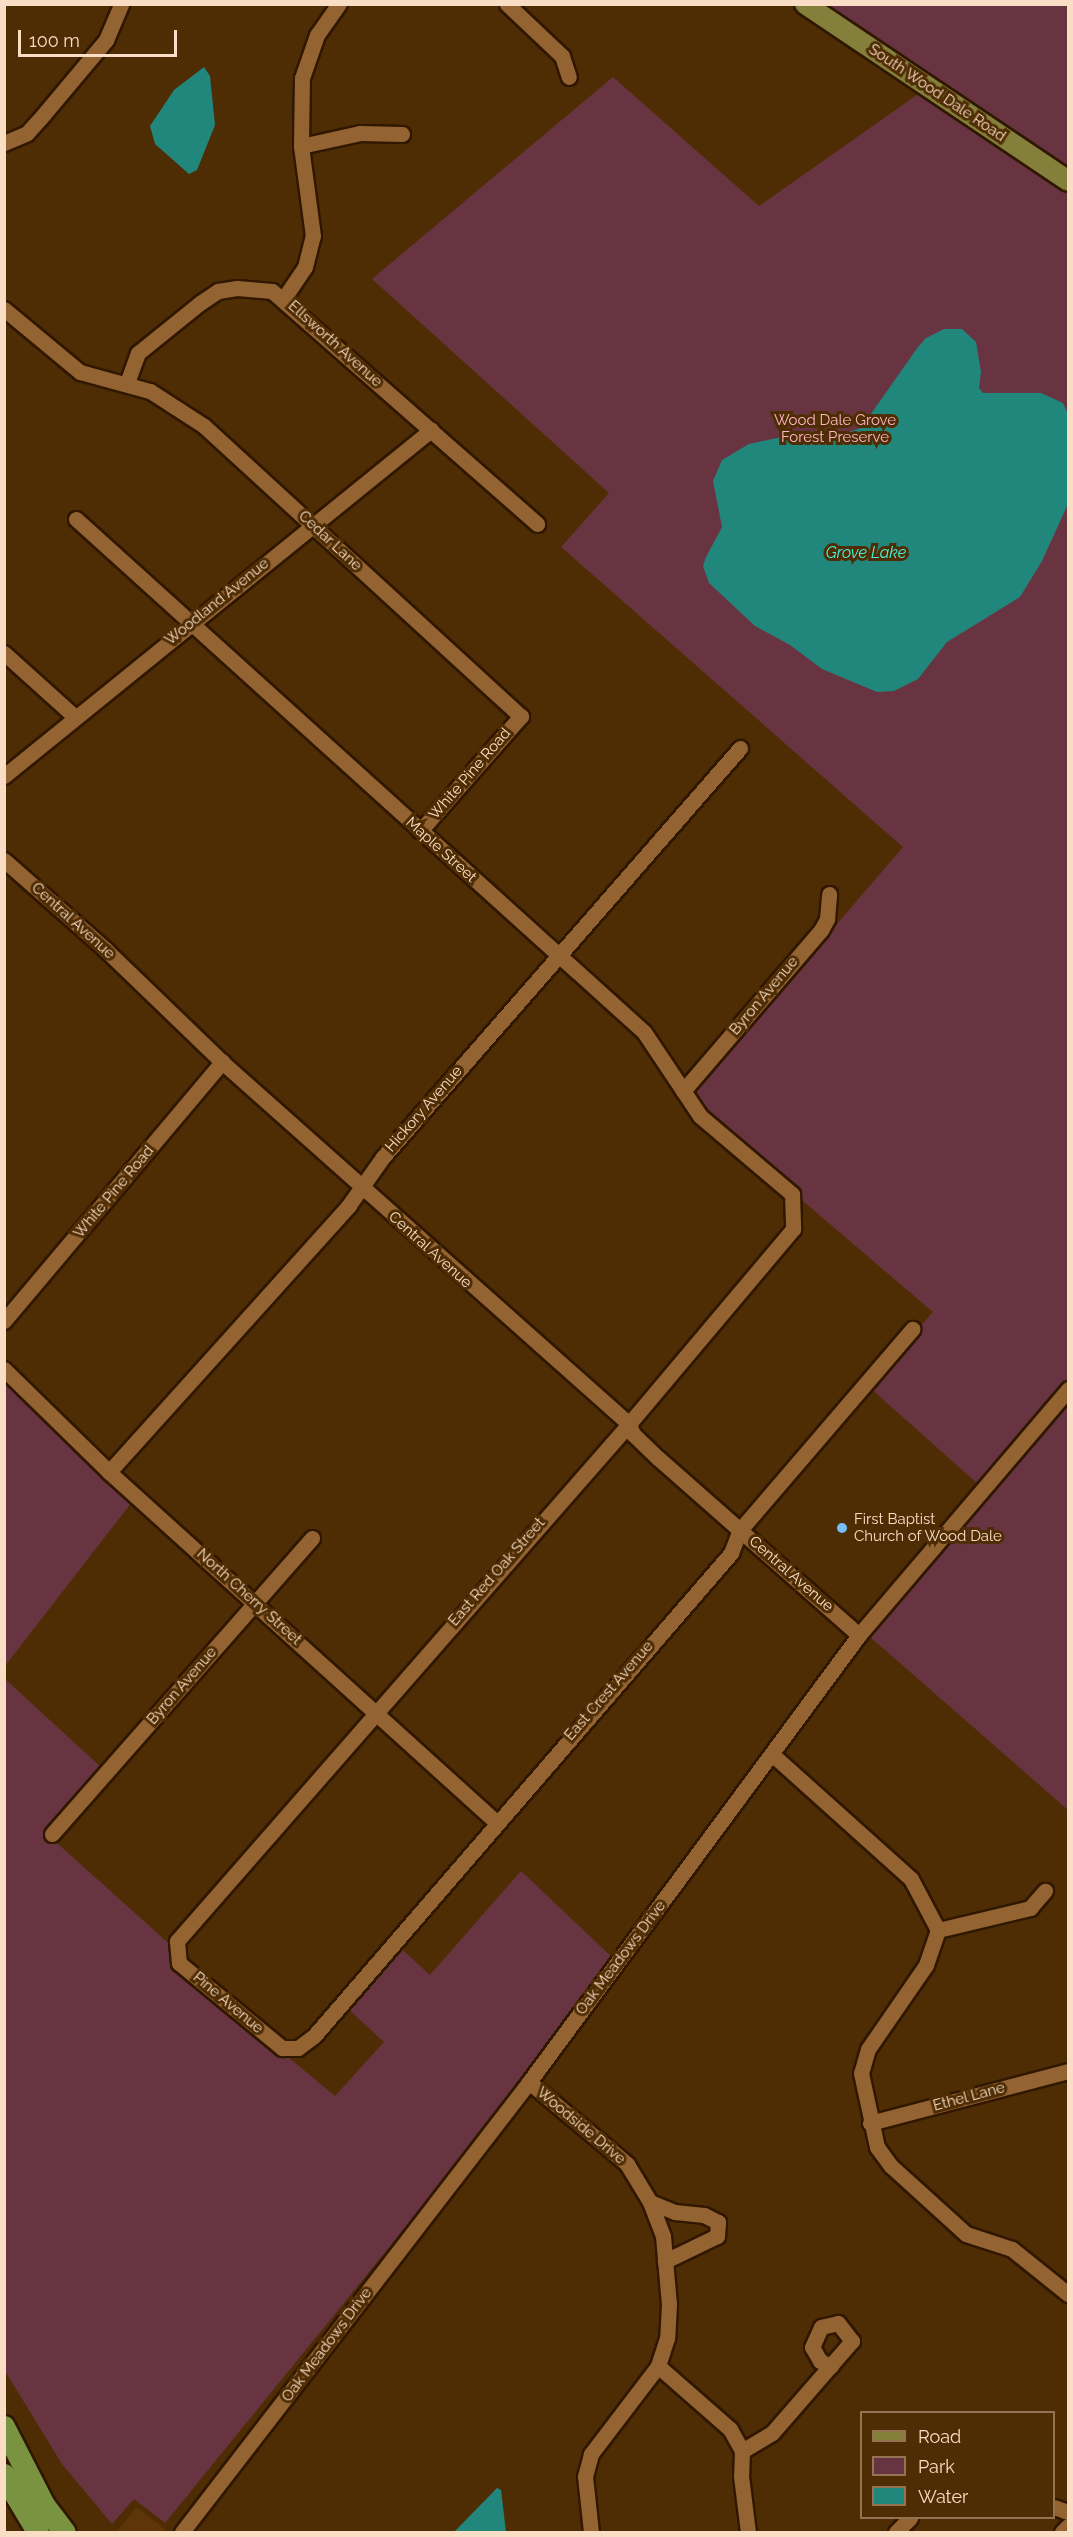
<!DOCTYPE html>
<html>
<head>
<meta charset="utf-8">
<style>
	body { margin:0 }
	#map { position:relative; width:1073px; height:2537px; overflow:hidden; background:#4f2d04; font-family:Raleway,sans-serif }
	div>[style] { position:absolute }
	.built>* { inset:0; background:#5d3506 }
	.green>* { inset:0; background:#693442 }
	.water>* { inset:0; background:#21867b }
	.roads { filter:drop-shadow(2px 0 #2f1700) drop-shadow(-2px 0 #2f1700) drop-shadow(0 2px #2f1700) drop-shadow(0 -2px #2f1700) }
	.minor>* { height:15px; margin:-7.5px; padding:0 7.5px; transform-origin:7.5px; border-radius:7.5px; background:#946332 }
	.major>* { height:20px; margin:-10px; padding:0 10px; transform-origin:10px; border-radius:10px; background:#84803b }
	.highway>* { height:22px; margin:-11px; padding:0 11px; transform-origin:11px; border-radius:11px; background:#7a9341 }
	.dots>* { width:16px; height:16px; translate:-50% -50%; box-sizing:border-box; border:3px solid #4f2d04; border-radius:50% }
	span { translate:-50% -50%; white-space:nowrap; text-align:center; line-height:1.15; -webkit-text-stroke:6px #4f2d04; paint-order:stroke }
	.street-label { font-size:15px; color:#f9ddc4 }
	.park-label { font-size:15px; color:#feb5c6 }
	.poi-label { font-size:15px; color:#f9ddc4 }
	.left { translate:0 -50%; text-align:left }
	.water-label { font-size:16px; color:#43f8e4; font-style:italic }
	.frame { position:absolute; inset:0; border:6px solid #f9ddc4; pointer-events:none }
	.legend { position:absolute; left:860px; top:2411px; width:195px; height:108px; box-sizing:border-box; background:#4f2d04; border:2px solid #937351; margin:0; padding:8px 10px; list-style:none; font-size:18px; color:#f9ddc4 }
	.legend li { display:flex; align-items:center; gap:12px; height:30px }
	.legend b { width:30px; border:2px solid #937351 }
	.scale { position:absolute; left:18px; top:30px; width:159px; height:27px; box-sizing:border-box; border:3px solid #f9ddc4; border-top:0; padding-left:8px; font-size:18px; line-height:21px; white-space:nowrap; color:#f9ddc4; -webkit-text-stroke:4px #4f2d04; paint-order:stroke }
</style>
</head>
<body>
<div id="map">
	<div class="built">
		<i style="clip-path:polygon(136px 2507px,165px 2529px,162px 2532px,117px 2532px)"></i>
	</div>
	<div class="green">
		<i style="clip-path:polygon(821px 5px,1068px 5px,1068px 170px)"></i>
		<i style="clip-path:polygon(613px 77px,759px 206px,921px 92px,1068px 187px,1068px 1810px,869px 1636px,988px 1493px,868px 1386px,933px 1312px,797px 1196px,709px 1115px,693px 1092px,903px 847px,561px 547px,609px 493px,372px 279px)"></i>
		<i style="clip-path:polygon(4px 1379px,135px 1498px,5px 1666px,4px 1666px)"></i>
		<i style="clip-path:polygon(4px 1678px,104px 1770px,48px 1835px,175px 1949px,177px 1965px,335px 2096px,384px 2042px,344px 2005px,397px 1945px,430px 1975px,521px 1871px,616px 1961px,465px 2154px,165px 2523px,134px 2499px,112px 2524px,62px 2464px,5px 2371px)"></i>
	</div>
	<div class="water">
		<i style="clip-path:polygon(204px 67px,210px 76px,215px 125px,197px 170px,189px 174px,155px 144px,150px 126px,174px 90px)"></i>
		<i style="clip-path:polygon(944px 329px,962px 329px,976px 342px,981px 372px,979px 388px,983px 393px,1041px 393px,1063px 403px,1068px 414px,1068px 504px,1042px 561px,1020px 597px,947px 642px,918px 679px,894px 691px,877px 692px,822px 669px,790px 645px,755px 626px,709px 583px,703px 566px,706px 557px,722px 527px,713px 481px,722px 460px,749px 444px,791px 435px,827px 439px,861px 428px,918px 347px,926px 338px)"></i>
		<i style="clip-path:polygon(497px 2488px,501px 2490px,506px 2532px,454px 2532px)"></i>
	</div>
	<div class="roads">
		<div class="minor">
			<i style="left:507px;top:4px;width:76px;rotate:43.4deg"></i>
			<i style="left:562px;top:56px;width:22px;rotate:72deg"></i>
			<i style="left:4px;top:143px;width:25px;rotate:-23deg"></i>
			<i style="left:27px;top:133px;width:25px;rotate:-48deg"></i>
			<i style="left:44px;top:114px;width:97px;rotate:-50deg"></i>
			<i style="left:106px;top:40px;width:39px;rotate:-67deg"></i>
			<i style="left:301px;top:146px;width:60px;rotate:-12.4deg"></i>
			<i style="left:360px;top:133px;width:42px;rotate:1.4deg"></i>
			<i style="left:284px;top:298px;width:37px;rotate:-56deg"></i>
			<i style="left:305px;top:267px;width:32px;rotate:-76deg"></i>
			<i style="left:313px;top:236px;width:91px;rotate:-97.6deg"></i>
			<i style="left:301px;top:146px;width:68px;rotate:-89.2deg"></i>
			<i style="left:302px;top:78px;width:46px;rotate:-70.8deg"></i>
			<i style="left:317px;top:35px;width:38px;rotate:-55deg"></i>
			<i style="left:4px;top:309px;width:99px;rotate:39.7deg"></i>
			<i style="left:80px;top:372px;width:73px;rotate:15.2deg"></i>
			<i style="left:150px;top:391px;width:64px;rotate:32.9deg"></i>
			<i style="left:204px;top:426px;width:430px;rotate:42.5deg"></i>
			<i style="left:521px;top:716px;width:153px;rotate:131.3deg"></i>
			<i style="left:127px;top:383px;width:32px;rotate:-70deg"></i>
			<i style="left:138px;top:353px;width:80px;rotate:-38.9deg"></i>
			<i style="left:200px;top:303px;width:22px;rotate:-34deg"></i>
			<i style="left:218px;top:291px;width:19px;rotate:-9deg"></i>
			<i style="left:237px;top:288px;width:35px;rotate:5deg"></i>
			<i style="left:272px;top:291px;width:353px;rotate:41.3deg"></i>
			<i style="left:76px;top:519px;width:765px;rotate:42.09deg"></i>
			<i style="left:644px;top:1032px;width:101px;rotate:56.3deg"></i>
			<i style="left:700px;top:1116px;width:121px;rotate:40.3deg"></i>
			<i style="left:792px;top:1194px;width:35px;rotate:88deg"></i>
			<i style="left:793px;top:1229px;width:255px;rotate:130.1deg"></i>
			<i style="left:629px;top:1424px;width:687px;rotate:131.16deg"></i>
			<i style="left:177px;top:1941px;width:22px;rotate:85deg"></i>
			<i style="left:179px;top:1963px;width:134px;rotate:39.5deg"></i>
			<i style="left:282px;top:2048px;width:16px"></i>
			<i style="left:298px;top:2048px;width:20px;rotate:-37deg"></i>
			<i style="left:314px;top:2036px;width:638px;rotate:-49.19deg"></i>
			<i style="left:731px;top:1553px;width:25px;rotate:-69deg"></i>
			<i style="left:740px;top:1530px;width:265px;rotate:-49.4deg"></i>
			<i style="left:4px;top:653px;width:96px;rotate:42deg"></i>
			<i style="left:4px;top:776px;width:550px;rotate:-39.02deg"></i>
			<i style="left:4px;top:860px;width:135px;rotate:41.4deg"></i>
			<i style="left:105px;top:949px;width:163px;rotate:44deg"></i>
			<i style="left:222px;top:1062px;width:545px;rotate:41.65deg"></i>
			<i style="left:629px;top:1424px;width:11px;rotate:68deg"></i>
			<i style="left:633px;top:1434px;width:35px;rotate:44deg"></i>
			<i style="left:658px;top:1458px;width:268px;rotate:41.4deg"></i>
			<i style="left:683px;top:1091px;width:212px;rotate:-49.4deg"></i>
			<i style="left:821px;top:930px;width:13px;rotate:-61deg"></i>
			<i style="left:827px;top:919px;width:25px;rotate:-85deg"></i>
			<i style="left:4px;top:1321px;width:339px;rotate:-49.9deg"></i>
			<i style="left:4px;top:1369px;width:147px;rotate:44.4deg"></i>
			<i style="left:109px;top:1472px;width:522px;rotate:42.13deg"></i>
			<i style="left:109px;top:1472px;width:359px;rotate:-48deg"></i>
			<i style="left:349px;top:1205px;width:59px;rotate:-54.7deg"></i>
			<i style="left:383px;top:1157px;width:543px;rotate:-48.88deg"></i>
			<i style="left:774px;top:1756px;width:184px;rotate:41.9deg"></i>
			<i style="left:911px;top:1879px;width:58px;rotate:62.1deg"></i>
			<i style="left:938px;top:1930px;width:37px;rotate:109deg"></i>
			<i style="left:926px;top:1965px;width:102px;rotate:124.6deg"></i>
			<i style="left:868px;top:2049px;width:25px;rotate:106deg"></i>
			<i style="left:861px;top:2073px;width:76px;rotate:77.8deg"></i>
			<i style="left:877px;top:2147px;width:24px;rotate:54deg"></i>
			<i style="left:891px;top:2166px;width:101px;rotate:42.2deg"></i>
			<i style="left:966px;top:2234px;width:48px;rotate:18.1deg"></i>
			<i style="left:1012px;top:2249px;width:72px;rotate:38.8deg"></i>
			<i style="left:52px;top:1834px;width:394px;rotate:-48.7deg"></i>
			<i style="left:938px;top:1930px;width:95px;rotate:-13.4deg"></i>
			<i style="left:1030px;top:1908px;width:23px;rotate:-49deg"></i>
			<i style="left:529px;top:2082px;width:128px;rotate:39.9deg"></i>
			<i style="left:627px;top:2164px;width:44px;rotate:58.8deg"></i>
			<i style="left:650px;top:2202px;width:36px;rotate:69deg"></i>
			<i style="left:663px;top:2236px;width:68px;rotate:85deg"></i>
			<i style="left:669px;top:2304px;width:34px;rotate:93deg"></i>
			<i style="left:667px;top:2338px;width:29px;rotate:108deg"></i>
			<i style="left:658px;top:2366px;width:111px;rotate:127.3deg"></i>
			<i style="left:591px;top:2454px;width:23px;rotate:105deg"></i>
			<i style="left:585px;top:2476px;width:56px;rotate:83.9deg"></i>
			<i style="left:870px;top:2123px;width:205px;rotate:-14.7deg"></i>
			<i style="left:650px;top:2202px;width:27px;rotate:22deg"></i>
			<i style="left:675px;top:2212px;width:29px;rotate:6deg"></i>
			<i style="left:704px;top:2215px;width:16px;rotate:27deg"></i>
			<i style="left:718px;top:2222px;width:14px;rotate:94deg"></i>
			<i style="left:717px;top:2236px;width:58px;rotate:154.3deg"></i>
			<i style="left:658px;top:2366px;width:96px;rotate:41.2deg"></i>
			<i style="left:730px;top:2429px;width:25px;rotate:61deg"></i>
			<i style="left:742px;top:2451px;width:25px;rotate:92deg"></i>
			<i style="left:741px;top:2476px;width:56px;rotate:82.9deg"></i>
			<i style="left:742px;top:2451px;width:35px;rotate:-31deg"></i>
			<i style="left:772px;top:2433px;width:122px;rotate:-49deg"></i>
			<i style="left:852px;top:2341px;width:23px;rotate:-128deg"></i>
			<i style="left:838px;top:2323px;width:17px;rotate:167deg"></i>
			<i style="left:821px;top:2327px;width:22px;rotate:114deg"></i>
			<i style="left:812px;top:2347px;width:16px;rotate:60deg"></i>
			<i style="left:820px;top:2361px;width:12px;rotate:24deg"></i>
			<i style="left:1054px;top:2507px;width:15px;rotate:20deg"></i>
			<i style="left:182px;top:2532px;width:568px;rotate:-52.36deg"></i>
			<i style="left:529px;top:2082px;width:556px;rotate:-53.56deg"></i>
			<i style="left:859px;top:1635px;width:323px;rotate:-49.6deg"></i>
			<i style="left:896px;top:2532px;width:20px;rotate:-45deg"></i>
			<i style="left:1062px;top:2532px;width:8px;rotate:-45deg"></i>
		</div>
		<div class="major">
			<i style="left:805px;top:4px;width:317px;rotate:33.9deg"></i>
		</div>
		<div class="highway">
			<i style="left:4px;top:2427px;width:88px;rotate:62.9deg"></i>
			<i style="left:44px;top:2505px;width:34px;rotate:53deg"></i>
			<i style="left:4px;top:2475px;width:66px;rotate:59.2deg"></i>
		</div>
	</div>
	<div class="dots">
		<i style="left:842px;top:1528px;background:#78bff8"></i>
	</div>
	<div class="street-label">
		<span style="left:937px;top:93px;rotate:34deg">South Wood Dale Road</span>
		<span style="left:335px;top:344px;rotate:42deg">Ellsworth Avenue</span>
		<span style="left:330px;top:541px;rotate:43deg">Cedar Lane</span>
		<span style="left:217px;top:602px;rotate:-39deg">Woodland Avenue</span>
		<span style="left:470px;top:774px;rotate:-49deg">White Pine Road</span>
		<span style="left:441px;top:850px;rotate:42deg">Maple Street</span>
		<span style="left:73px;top:921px;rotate:42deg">Central Avenue</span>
		<span style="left:764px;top:996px;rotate:-50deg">Byron Avenue</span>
		<span style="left:424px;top:1109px;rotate:-49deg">Hickory Avenue</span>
		<span style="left:114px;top:1192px;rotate:-50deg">White Pine Road</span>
		<span style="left:430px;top:1250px;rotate:42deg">Central Avenue</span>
		<span style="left:497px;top:1572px;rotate:-49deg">East Red Oak Street</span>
		<span style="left:791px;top:1574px;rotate:41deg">Central Avenue</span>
		<span style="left:249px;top:1597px;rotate:42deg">North Cherry Street</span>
		<span style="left:182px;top:1686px;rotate:-49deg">Byron Avenue</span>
		<span style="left:609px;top:1691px;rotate:-49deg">East Crest Avenue</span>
		<span style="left:621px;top:1958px;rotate:-53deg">Oak Meadows Drive</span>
		<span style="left:228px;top:2003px;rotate:40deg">Pine Avenue</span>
		<span style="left:969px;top:2097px;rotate:-15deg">Ethel Lane</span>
		<span style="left:581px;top:2126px;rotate:40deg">Woodside Drive</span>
		<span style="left:327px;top:2345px;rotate:-53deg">Oak Meadows Drive</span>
	</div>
	<div class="park-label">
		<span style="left:835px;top:429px">Wood Dale Grove<br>Forest Preserve</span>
	</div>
	<div class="poi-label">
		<span class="left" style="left:854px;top:1528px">First Baptist<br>Church of Wood Dale</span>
	</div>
	<div class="water-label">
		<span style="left:866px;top:553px">Grove Lake</span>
	</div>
	<div class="frame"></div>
	<ul class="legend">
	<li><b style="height:8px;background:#84803b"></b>Road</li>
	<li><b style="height:16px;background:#693442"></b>Park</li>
	<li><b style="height:16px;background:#21867b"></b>Water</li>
	</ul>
	<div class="scale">100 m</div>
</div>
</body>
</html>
